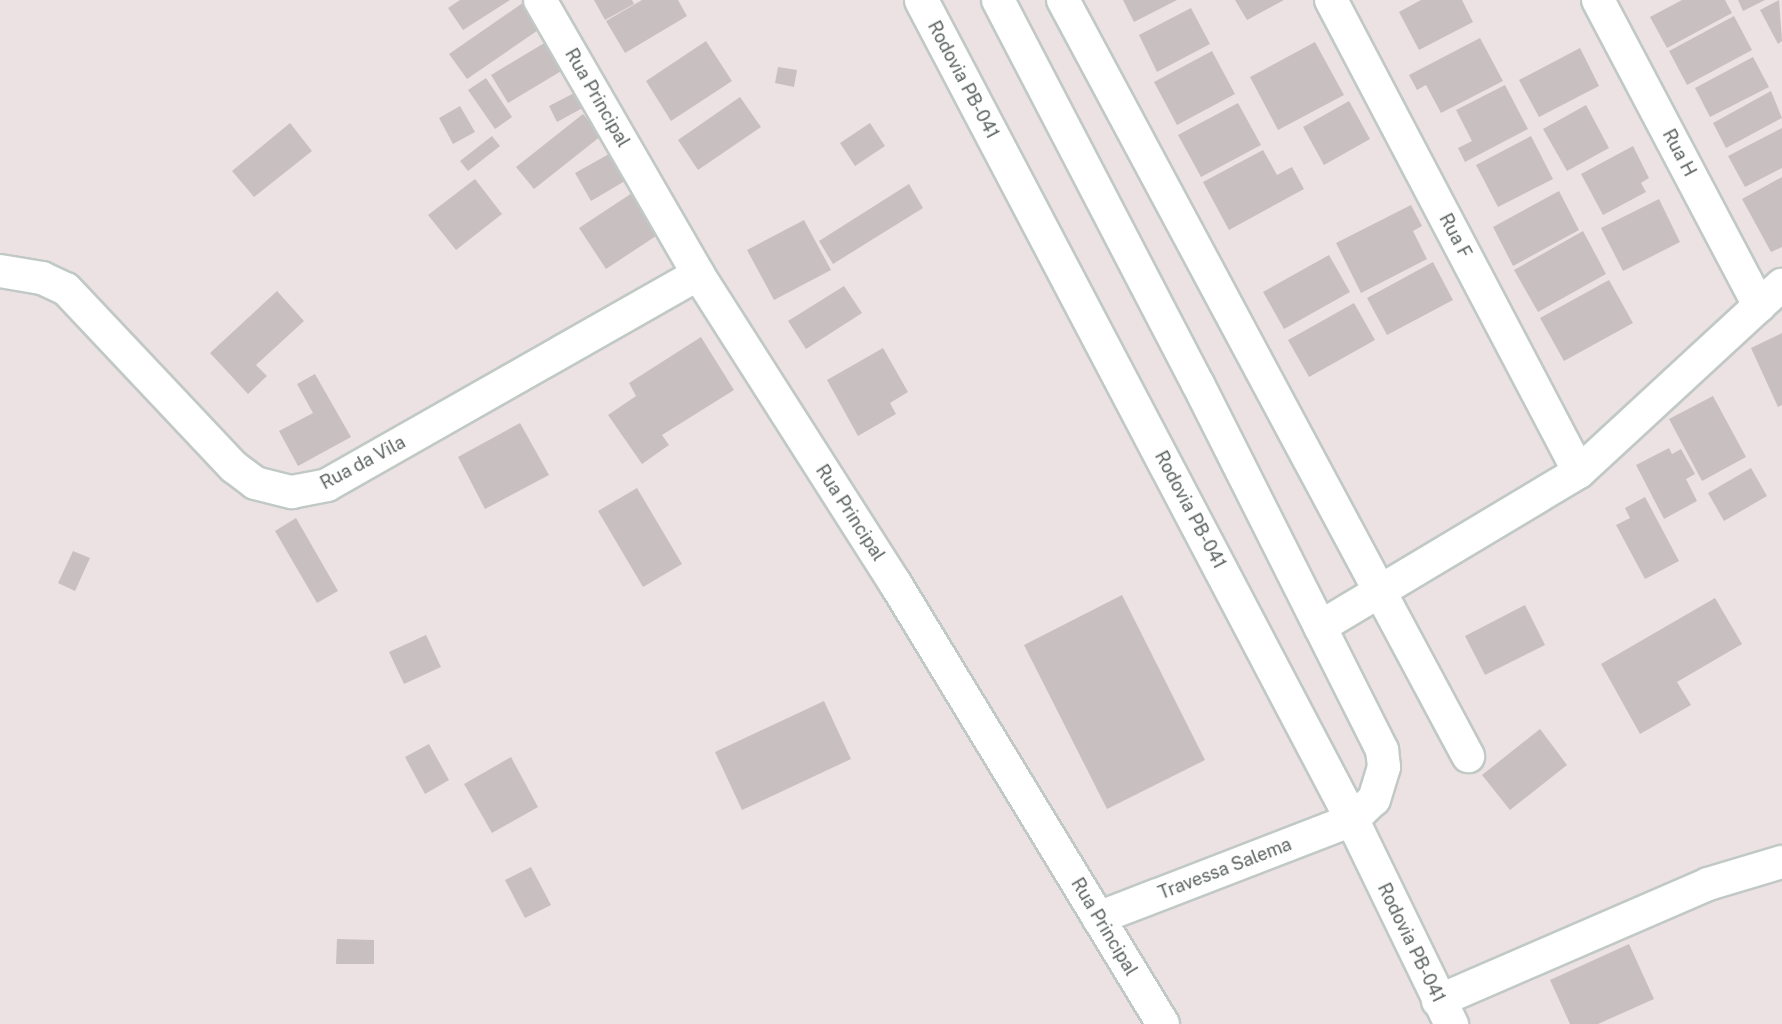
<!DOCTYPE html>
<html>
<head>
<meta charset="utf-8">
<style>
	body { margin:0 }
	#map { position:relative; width:1782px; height:1024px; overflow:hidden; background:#ede2e3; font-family:"Public Sans",sans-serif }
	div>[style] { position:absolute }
	.building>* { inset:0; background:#c8bfc1 }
	.roads { filter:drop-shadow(2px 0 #c1c9c6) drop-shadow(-2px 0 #c1c9c6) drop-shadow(0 2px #c1c9c6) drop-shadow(0 -2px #c1c9c6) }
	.street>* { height:32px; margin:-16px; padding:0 16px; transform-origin:16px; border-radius:16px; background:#fff }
	.secondary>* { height:33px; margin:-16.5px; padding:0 16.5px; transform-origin:16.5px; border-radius:16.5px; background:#fff }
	span { translate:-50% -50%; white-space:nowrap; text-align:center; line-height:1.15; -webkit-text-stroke:4.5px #fff; paint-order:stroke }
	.street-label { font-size:18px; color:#5b6360 }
</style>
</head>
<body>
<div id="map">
	<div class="building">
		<i style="clip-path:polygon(460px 0,510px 0,463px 30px,448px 8px)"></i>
		<i style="clip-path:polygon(527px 0,547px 24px,467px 79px,449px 54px)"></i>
		<i style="clip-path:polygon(594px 0,632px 0,634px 4px,605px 20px)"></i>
		<i style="clip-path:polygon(642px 0,678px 0,687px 16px,625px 53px,606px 21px)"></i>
		<i style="clip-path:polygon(1123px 0,1177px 0,1134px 22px)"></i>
		<i style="clip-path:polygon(1235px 0,1284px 0,1247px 20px)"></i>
		<i style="clip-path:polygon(1421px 0,1462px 0,1473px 22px,1419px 50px,1399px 12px)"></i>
		<i style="clip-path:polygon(1682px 0,1725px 0,1732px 13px,1667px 48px,1650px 17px)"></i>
		<i style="clip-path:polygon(1738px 0,1765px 0,1743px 11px)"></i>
		<i style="clip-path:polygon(1779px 0,1782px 41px,1778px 44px,1760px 10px)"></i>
		<i style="clip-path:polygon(1191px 8px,1210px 44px,1157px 72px,1139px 35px)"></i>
		<i style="clip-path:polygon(1734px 16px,1752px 50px,1687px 85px,1669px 51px)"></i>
		<i style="clip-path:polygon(556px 36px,573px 64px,508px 103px,491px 75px)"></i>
		<i style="clip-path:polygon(1480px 38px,1503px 81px,1441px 113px,1426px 85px,1417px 90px,1409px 75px)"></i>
		<i style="clip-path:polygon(706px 41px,732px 81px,671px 121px,646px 81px)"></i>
		<i style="clip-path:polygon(1315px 42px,1344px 95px,1278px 130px,1250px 77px)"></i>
		<i style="clip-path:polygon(1580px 48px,1599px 86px,1539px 117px,1519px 80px)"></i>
		<i style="clip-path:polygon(1212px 51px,1235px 94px,1177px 125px,1154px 82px)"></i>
		<i style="clip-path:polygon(1753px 57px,1769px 87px,1710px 117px,1695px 88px)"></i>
		<i style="clip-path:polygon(778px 67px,797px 70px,794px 87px,775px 83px)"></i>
		<i style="clip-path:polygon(486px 78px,512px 117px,495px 129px,468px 90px)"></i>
		<i style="clip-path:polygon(1505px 85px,1528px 129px,1465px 162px,1458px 148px,1472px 141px,1456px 110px)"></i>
		<i style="clip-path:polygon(580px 90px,588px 105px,557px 122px,549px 106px)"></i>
		<i style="clip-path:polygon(1771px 91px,1782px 118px,1726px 148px,1713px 123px)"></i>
		<i style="clip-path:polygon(740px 97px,761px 127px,698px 170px,678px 140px)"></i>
		<i style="clip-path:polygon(1349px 101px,1370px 139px,1324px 165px,1303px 127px)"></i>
		<i style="clip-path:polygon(1238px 103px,1261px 145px,1201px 177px,1178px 135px)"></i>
		<i style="clip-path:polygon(1586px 105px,1609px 148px,1567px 171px,1543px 129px)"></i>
		<i style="clip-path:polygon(460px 106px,475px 132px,453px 144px,439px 118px)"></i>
		<i style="clip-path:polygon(583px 114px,601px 136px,534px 189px,516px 167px)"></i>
		<i style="clip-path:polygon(290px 123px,312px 151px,254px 197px,232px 171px)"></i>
		<i style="clip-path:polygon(870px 123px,885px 146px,855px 166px,840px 143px)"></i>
		<i style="clip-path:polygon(1782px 128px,1782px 168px,1745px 187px,1728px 156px)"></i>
		<i style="clip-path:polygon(492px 136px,500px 146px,468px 171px,460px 161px)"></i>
		<i style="clip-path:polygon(1531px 136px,1553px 179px,1498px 207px,1476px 165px)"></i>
		<i style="clip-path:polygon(1633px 146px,1649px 178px,1641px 183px,1646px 192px,1603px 215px,1581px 174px)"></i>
		<i style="clip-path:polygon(1263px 150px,1277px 175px,1292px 167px,1304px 189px,1229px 230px,1203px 182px)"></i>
		<i style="clip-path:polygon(609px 154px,625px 181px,591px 201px,575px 173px)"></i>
		<i style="clip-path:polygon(1782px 177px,1782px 247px,1771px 252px,1742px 199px)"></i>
		<i style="clip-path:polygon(475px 179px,502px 214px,456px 250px,428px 215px)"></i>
		<i style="clip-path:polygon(909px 184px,923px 208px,833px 264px,819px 241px)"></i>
		<i style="clip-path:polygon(1559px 191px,1579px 230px,1513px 266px,1493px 227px)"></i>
		<i style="clip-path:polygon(632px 193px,659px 234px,606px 269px,579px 228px)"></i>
		<i style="clip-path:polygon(1659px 199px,1680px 242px,1623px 271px,1601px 228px)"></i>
		<i style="clip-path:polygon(1411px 205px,1422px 226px,1413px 231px,1427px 259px,1361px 293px,1336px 243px)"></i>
		<i style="clip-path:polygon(804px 220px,831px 270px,774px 300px,747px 250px)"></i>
		<i style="clip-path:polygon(1583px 231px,1606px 274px,1538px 312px,1514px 270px)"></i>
		<i style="clip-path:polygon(1329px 255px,1350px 292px,1284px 329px,1263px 292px)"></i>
		<i style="clip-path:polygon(1433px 262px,1453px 300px,1387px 335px,1367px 298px)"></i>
		<i style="clip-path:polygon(1609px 280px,1633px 323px,1564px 361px,1540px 318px)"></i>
		<i style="clip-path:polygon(844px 286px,862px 313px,806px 349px,788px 321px)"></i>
		<i style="clip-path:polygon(277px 291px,304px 321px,256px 365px,267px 376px,248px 394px,210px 353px)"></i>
		<i style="clip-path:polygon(1354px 303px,1375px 340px,1309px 377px,1288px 340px)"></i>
		<i style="clip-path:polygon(1782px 333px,1782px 405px,1778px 407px,1751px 348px)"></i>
		<i style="clip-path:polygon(701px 337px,734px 390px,662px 435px,669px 445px,642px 464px,608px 415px,636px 396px,629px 383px)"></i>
		<i style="clip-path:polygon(883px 348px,908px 392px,890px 403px,896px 414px,858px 436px,827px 380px)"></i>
		<i style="clip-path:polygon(315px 374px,351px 437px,298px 466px,279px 431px,313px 413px,297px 384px)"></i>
		<i style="clip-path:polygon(1713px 396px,1746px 457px,1702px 481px,1669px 419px)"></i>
		<i style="clip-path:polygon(520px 423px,549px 475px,485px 509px,458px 457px)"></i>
		<i style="clip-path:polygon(1669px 448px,1672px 454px,1681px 449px,1695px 474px,1686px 479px,1697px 501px,1664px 519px,1636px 465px)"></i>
		<i style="clip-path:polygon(1751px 468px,1767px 496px,1724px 521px,1708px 493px)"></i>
		<i style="clip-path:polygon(637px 488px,682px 564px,643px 587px,598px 511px)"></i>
		<i style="clip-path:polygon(1645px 497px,1679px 561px,1645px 579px,1616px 525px,1630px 518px,1625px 508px)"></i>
		<i style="clip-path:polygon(296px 518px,338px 591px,317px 603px,275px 531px)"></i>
		<i style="clip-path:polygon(73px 551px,90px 558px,75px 591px,58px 583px)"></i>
		<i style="clip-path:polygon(1122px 595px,1205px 760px,1107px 809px,1024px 645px)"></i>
		<i style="clip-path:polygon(1715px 598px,1742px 644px,1677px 682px,1691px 705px,1640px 734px,1601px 664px)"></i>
		<i style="clip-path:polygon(1525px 605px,1545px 645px,1485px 675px,1465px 636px)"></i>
		<i style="clip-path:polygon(426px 635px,441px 667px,404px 684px,389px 652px)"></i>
		<i style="clip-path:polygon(824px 701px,851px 759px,742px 810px,715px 752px)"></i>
		<i style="clip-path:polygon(1540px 729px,1567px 765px,1510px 810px,1482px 775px)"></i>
		<i style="clip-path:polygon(429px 744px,449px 780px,425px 794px,405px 757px)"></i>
		<i style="clip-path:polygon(511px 757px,538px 807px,492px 833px,464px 784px)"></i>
		<i style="clip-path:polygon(531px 867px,551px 905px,525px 918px,505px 880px)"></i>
		<i style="clip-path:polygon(337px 939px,374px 940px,374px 964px,336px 964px)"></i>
		<i style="clip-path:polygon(1629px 944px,1654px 999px,1598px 1024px,1570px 1024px,1550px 980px)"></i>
	</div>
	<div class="roads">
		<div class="street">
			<i style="left:540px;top:0;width:316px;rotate:60deg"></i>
			<i style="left:698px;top:274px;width:366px;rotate:57.5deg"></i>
			<i style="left:895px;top:583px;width:516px;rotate:58.71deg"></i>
			<i style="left:998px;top:0;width:433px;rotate:62.5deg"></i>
			<i style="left:1198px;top:384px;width:410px;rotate:63.3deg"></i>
			<i style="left:1382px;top:750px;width:17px;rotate:83deg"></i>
			<i style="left:1384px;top:767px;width:34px;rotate:107deg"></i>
			<i style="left:1374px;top:799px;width:30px;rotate:136deg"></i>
			<i style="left:1352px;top:820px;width:272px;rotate:158.9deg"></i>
			<i style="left:1063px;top:0;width:858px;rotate:61.82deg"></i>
			<i style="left:1331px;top:0;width:533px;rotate:62.28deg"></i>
			<i style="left:1598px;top:0;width:346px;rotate:62.2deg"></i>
			<i style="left:0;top:271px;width:43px;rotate:9.5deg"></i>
			<i style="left:42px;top:278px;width:26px;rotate:25deg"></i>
			<i style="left:66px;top:289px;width:245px;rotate:46.7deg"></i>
			<i style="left:234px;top:467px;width:26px;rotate:37deg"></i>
			<i style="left:255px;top:483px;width:38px;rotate:14deg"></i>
			<i style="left:292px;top:492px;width:36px;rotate:-11deg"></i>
			<i style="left:327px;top:485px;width:427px;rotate:-29.6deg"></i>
			<i style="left:1320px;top:627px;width:302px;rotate:-30.9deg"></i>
			<i style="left:1579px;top:472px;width:276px;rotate:-42.7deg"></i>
			<i style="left:1438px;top:1001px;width:294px;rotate:-23.4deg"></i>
			<i style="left:1708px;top:884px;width:77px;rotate:-16.6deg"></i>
		</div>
		<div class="secondary">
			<i style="left:921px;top:0;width:926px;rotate:62.27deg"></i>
			<i style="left:1352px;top:820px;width:227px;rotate:64.1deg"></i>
		</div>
	</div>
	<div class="street-label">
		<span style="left:963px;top:80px;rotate:62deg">Rodovia PB-041</span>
		<span style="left:597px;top:98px;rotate:60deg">Rua Principal</span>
		<span style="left:1679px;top:153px;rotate:62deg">Rua H</span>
		<span style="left:1455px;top:236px;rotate:62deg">Rua F</span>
		<span style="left:363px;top:463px;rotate:-28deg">Rua da Vila</span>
		<span style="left:1190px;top:510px;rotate:62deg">Rodovia PB-041</span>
		<span style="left:850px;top:513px;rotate:57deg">Rua Principal</span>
		<span style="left:1225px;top:869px;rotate:-21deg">Travessa Salema</span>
		<span style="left:1104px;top:927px;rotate:59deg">Rua Principal</span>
		<span style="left:1411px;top:943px;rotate:64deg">Rodovia PB-041</span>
	</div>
</div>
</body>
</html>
